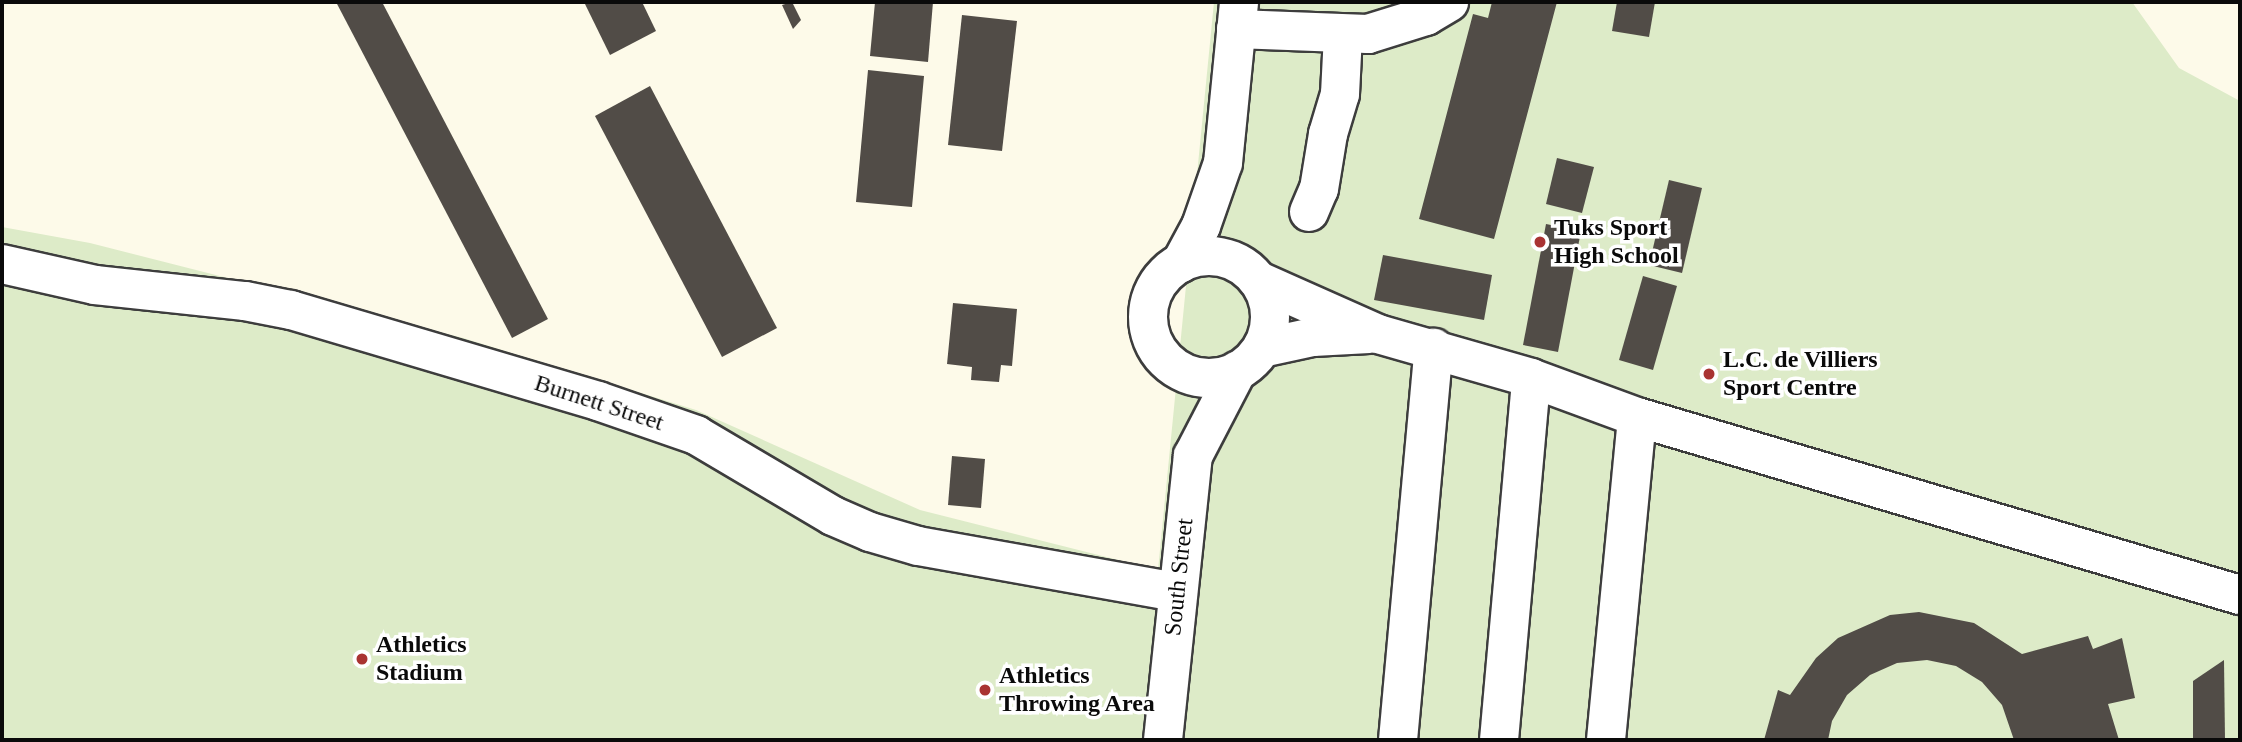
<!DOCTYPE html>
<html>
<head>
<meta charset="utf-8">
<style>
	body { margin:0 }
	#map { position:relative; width:2242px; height:742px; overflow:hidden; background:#fdfae9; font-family:"Times New Roman",serif }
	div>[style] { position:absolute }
	.pitch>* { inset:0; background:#ddebc8 }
	.building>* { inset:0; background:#514c47 }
	.roads { filter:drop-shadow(2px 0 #3d3d3d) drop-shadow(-2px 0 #3d3d3d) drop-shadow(0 2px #3d3d3d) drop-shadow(0 -2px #3d3d3d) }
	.minor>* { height:38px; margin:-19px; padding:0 19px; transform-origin:19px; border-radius:19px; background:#fff }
	.minor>.ring { margin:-19px; padding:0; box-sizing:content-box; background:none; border:38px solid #fff; border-radius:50% }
	.dots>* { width:19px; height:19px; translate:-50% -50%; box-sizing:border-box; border:4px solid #fff; border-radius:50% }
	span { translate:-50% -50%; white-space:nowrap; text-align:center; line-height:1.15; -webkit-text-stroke:7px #fff; paint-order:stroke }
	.poi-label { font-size:24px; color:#0a0a0a; font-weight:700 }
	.left { translate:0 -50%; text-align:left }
	.street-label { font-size:24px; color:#0a0a0a }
	.frame { position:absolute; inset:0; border:4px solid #0a0a0a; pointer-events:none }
</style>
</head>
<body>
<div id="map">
	<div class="pitch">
		<i style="clip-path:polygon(1214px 2px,2132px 2px,2179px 68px,2240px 101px,2240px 740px,2px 740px,2px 227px,90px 243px,463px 338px,696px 410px,920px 510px,1158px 570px)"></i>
	</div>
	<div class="building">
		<i style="clip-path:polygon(336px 2px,382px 2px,548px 319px,512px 338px)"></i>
		<i style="clip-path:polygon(584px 2px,642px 2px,656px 31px,610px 55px)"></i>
		<i style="clip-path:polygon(792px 2px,801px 20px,793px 29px,782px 5px)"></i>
		<i style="clip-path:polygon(875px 2px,933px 2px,928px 62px,870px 56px)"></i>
		<i style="clip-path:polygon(1492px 2px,1557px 2px,1494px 239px,1419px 219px,1473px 14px,1488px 18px)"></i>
		<i style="clip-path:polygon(1617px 2px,1655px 2px,1649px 37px,1612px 31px)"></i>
		<i style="clip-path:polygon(962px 15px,1017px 21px,1002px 151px,948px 145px)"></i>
		<i style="clip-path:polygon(868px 70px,924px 76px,912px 207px,856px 202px)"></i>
		<i style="clip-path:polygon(650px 86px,777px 328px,722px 357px,595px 116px)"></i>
		<i style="clip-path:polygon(1557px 158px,1594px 167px,1582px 213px,1546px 204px)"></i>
		<i style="clip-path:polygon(1669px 180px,1702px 188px,1682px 273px,1649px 265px)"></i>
		<i style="clip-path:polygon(1546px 224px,1581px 231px,1558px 352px,1523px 345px)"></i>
		<i style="clip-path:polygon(1383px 255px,1492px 275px,1484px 320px,1374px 300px)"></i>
		<i style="clip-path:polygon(1643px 276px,1677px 286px,1653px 370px,1619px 360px)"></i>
		<i style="clip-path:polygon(953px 303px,1017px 309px,1012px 366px,1001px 365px,999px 382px,971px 380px,972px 367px,947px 364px)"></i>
		<i style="clip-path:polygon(952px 456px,985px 459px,981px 508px,948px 505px)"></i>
		<i style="clip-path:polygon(1919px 612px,1974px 623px,2022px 654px,2088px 636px,2093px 649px,2122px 638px,2135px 698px,2108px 704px,2119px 740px,2014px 740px,2002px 705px,1982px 682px,1956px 666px,1927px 660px,1897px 663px,1870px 675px,1847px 695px,1832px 721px,1828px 740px,1764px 740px,1778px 690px,1790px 695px,1816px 658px,1838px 638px,1890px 615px)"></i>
		<i style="clip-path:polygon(2224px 660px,2225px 740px,2193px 740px,2193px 681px)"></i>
	</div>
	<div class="roads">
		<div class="minor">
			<i style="left:1236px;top:29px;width:132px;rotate:2.2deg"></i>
			<i style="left:1368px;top:34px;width:61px;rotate:-17.2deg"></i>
			<i style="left:1426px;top:16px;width:27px;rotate:-31deg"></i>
			<i style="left:1309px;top:212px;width:25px;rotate:-67deg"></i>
			<i style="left:1319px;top:189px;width:56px;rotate:-80.7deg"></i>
			<i style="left:1328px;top:134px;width:42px;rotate:-73.3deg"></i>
			<i style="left:1340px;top:94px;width:59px;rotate:-87.1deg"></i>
			<i class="ring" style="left:1148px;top:256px;width:84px;height:84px"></i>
			<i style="left:1181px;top:263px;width:42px;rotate:-61.6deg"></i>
			<i style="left:1201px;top:226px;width:67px;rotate:-70.8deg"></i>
			<i style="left:1223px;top:163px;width:162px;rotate:-84.3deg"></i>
			<i style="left:2px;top:264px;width:95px;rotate:12.7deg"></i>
			<i style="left:95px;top:285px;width:151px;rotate:6.1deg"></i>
			<i style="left:245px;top:301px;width:47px;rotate:11.1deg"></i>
			<i style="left:291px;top:310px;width:320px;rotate:16.5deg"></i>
			<i style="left:598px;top:401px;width:104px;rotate:19.1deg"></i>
			<i style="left:696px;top:435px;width:159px;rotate:30.6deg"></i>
			<i style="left:833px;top:516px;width:40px;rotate:23.4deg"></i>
			<i style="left:870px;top:532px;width:50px;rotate:16.3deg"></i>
			<i style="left:918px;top:546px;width:263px;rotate:10.1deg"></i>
			<i style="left:1259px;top:281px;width:130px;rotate:24deg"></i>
			<i style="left:1378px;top:334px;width:159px;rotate:16deg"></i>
			<i style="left:1531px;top:378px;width:113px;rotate:20.2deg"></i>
			<i style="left:1637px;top:417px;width:629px;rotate:16.45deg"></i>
			<i style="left:1262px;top:348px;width:52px;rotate:-12.2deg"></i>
			<i style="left:1313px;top:337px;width:56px;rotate:-3.1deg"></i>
			<i style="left:1163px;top:740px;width:286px;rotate:-84deg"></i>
			<i style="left:1193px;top:456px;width:96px;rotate:-62.6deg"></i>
			<i style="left:1398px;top:740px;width:394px;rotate:-84.8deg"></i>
			<i style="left:1499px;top:740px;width:363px;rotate:-84.9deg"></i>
			<i style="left:1606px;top:740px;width:324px;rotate:-84.5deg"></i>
		</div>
	</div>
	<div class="dots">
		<i style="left:1540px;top:242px;background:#a93332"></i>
		<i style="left:1709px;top:374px;background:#a93332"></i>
		<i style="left:362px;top:659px;background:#a93332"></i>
		<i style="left:985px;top:690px;background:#a93332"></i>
	</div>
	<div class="poi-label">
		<span class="left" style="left:1554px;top:242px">Tuks Sport<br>High School</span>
		<span class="left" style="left:1723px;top:374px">L.C. de Villiers<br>Sport Centre</span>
		<span class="left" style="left:376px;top:659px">Athletics<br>Stadium</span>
		<span class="left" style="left:999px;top:690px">Athletics<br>Throwing Area</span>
	</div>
	<div class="street-label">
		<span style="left:599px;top:403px;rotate:18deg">Burnett Street</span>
		<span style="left:1179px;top:577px;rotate:-84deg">South Street</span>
	</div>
	<div class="frame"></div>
</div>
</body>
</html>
